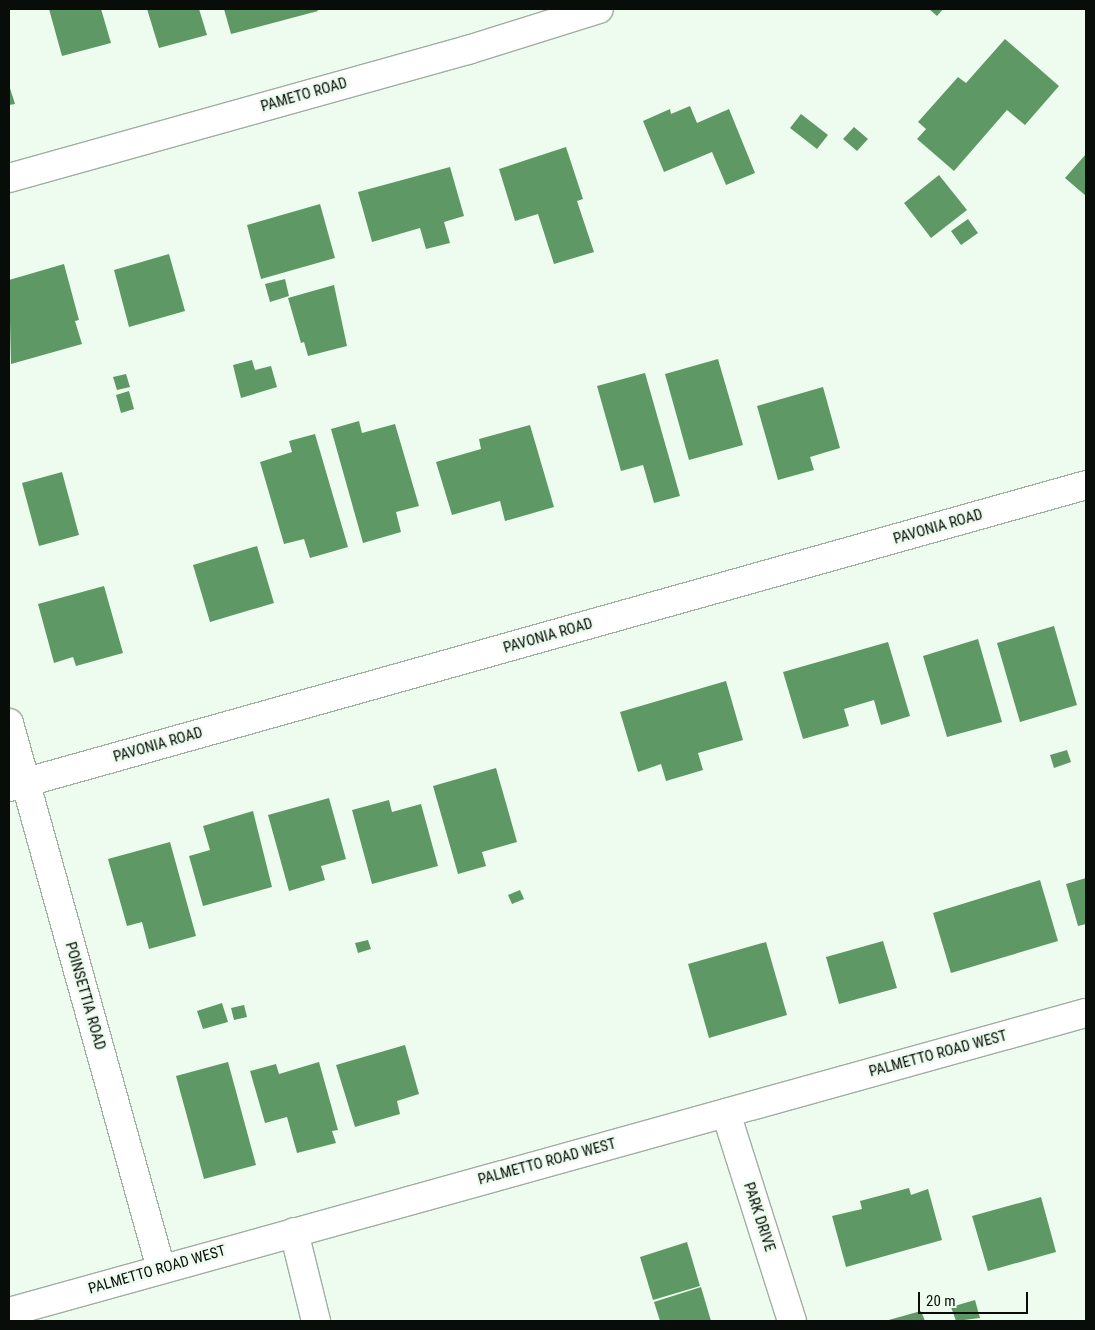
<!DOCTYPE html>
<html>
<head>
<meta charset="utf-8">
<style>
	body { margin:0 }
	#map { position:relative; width:1095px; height:1330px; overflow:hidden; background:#eefcef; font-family:"Roboto Condensed",sans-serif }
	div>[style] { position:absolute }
	.building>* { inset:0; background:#5e9865 }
	.roads { filter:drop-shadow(1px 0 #a1aea2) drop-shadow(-1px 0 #a1aea2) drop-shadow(0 1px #a1aea2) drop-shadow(0 -1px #a1aea2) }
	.street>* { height:28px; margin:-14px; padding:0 14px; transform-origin:14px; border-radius:14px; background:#fff }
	span { translate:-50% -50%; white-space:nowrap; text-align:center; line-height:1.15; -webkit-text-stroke:5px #eefcef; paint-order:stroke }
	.street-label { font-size:15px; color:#080d09 }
	.frame { position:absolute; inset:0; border:10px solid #080d09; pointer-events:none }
	.scale { position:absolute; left:918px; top:1292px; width:110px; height:22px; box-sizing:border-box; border:2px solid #080d09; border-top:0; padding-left:6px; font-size:15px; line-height:18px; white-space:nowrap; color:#080d09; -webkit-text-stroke:4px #eefcef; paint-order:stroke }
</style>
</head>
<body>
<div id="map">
	<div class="building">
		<i style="clip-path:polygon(49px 9px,101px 9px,111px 43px,62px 56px)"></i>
		<i style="clip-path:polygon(147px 9px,199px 9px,207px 35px,159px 48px)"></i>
		<i style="clip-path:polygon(224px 9px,317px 9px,318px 11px,231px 34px)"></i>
		<i style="clip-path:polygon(929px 9px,943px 9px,937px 16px)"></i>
		<i style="clip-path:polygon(1005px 39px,1059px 86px,1025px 125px,1007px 110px,954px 171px,917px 139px,926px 129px,918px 122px,958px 77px,966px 83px)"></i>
		<i style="clip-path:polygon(9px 85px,15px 104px,9px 105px)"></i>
		<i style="clip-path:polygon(690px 106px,697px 123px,729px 109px,755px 173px,726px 185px,712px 152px,664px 172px,643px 121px,670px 109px,671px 114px)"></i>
		<i style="clip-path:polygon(801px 114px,828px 135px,817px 149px,790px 128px)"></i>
		<i style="clip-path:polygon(854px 127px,868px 139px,857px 151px,843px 139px)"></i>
		<i style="clip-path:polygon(566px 147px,583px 199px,577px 201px,594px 252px,554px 264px,538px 214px,515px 221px,499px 169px)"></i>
		<i style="clip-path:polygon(1086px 154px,1086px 196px,1065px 178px)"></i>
		<i style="clip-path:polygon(450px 167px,464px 216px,444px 222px,450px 243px,426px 249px,420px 228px,372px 242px,358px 192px)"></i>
		<i style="clip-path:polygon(939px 175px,967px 210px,931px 238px,904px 203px)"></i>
		<i style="clip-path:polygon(320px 204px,335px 258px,261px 279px,247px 225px)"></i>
		<i style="clip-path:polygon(968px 219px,978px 233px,961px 245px,951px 231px)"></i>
		<i style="clip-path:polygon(169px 254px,185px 311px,129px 327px,114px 270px)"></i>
		<i style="clip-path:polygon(64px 264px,79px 320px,75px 321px,82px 344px,11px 364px,9px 280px)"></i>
		<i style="clip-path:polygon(285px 279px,289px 296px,270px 302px,265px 284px)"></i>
		<i style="clip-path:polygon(334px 285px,347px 346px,308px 356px,304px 342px,301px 343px,288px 298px)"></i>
		<i style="clip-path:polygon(718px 359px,743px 445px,689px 460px,665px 374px)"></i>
		<i style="clip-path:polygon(252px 360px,255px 370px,271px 366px,277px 387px,241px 398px,233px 365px)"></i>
		<i style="clip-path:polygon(645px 373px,680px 496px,654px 503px,643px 465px,621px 471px,597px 386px)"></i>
		<i style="clip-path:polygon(126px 374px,130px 387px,117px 390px,113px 377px)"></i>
		<i style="clip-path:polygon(823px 387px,840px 448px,810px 457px,814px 470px,778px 480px,757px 406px)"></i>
		<i style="clip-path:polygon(129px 391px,134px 409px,121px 413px,116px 395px)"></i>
		<i style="clip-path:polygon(359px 421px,362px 433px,395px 424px,419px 506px,396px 512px,401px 532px,363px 543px,331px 429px)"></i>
		<i style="clip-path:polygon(530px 425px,554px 507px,505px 521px,500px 501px,452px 515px,436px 462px,481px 449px,479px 439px)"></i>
		<i style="clip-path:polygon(315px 434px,348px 547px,310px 558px,304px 539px,284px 544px,260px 462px,292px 452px,289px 441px)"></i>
		<i style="clip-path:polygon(62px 472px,79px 535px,39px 546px,22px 483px)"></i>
		<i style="clip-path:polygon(257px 546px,274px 603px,210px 622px,193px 565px)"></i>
		<i style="clip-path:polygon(104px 586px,123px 653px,76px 666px,73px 657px,54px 663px,38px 604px)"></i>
		<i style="clip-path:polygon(1054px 626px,1077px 705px,1020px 722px,997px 643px)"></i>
		<i style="clip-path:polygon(978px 639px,1002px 722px,947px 737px,923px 656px)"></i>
		<i style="clip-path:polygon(888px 642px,910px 716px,881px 725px,874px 700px,844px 709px,849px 726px,803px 739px,783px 672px)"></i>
		<i style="clip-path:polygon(726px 681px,743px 740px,698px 753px,703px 770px,666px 781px,661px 764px,638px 772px,620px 712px)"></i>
		<i style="clip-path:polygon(1067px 750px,1071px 762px,1054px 768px,1050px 755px)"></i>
		<i style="clip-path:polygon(496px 768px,517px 842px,482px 852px,486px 866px,458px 874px,433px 786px)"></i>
		<i style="clip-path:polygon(329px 798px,346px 859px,321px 866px,325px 880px,289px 891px,268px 815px)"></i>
		<i style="clip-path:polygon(389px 800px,392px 812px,421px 804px,438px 866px,372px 884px,352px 810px)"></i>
		<i style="clip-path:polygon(253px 811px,272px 887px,203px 906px,189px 856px,210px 850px,203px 826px)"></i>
		<i style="clip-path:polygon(170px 842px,196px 936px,149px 949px,142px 922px,127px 926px,108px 859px)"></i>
		<i style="clip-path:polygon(1086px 878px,1086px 924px,1078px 926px,1066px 884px)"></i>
		<i style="clip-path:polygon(1040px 880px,1058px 941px,951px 973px,933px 913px)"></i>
		<i style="clip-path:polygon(520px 890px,524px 899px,512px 904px,508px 895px)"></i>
		<i style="clip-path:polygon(368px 940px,371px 949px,358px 953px,355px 943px)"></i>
		<i style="clip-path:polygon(883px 941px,897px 988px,839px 1004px,826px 957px)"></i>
		<i style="clip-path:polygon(766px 942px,787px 1015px,709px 1038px,688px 964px)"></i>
		<i style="clip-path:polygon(222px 1003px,228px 1022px,203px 1029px,197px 1011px)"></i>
		<i style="clip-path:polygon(244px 1005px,247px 1017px,234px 1020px,231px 1008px)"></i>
		<i style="clip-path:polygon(405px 1045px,419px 1094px,397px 1101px,400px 1114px,355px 1127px,336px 1065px)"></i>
		<i style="clip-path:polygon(228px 1062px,256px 1165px,204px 1179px,176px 1076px)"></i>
		<i style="clip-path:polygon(319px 1062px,338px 1130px,332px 1131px,336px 1143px,297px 1153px,287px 1117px,265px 1123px,250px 1071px,276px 1064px,279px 1074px)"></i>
		<i style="clip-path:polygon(909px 1188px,911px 1195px,928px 1189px,942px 1240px,846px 1267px,832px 1216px,862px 1209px,860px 1201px)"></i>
		<i style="clip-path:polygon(1041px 1197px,1056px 1252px,988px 1271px,972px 1216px)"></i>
		<i style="clip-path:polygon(687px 1242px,700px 1286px,653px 1300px,640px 1257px)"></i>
		<i style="clip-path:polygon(701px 1287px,711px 1321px,660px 1321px,654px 1302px)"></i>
		<i style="clip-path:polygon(975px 1300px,980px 1318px,956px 1321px,951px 1307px)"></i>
		<i style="clip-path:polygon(921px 1311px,925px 1321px,885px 1321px)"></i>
	</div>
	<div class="roads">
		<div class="street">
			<i style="left:9px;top:178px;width:477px;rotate:-15.6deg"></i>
			<i style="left:468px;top:50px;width:137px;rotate:-17.4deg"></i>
			<i style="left:9px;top:723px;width:567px;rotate:74.44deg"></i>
			<i style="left:9px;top:787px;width:1119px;rotate:-15.66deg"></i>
			<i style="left:726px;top:1113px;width:218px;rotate:72.4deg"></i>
			<i style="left:294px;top:1232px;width:92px;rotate:76.1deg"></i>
			<i style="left:9px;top:1312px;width:1118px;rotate:-15.52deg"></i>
		</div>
	</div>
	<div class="street-label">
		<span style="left:304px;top:95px;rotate:-16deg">PAMETO ROAD</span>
		<span style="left:938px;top:527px;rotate:-16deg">PAVONIA ROAD</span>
		<span style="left:548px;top:636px;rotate:-16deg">PAVONIA ROAD</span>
		<span style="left:158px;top:745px;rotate:-16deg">PAVONIA ROAD</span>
		<span style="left:85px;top:996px;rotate:74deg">POINSETTIA ROAD</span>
		<span style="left:938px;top:1054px;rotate:-15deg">PALMETTO ROAD WEST</span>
		<span style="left:547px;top:1162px;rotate:-15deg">PALMETTO ROAD WEST</span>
		<span style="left:759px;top:1217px;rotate:72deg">PARK DRIVE</span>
		<span style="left:157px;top:1270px;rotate:-16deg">PALMETTO ROAD WEST</span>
	</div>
	<div class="frame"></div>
	<div class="scale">20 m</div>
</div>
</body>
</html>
